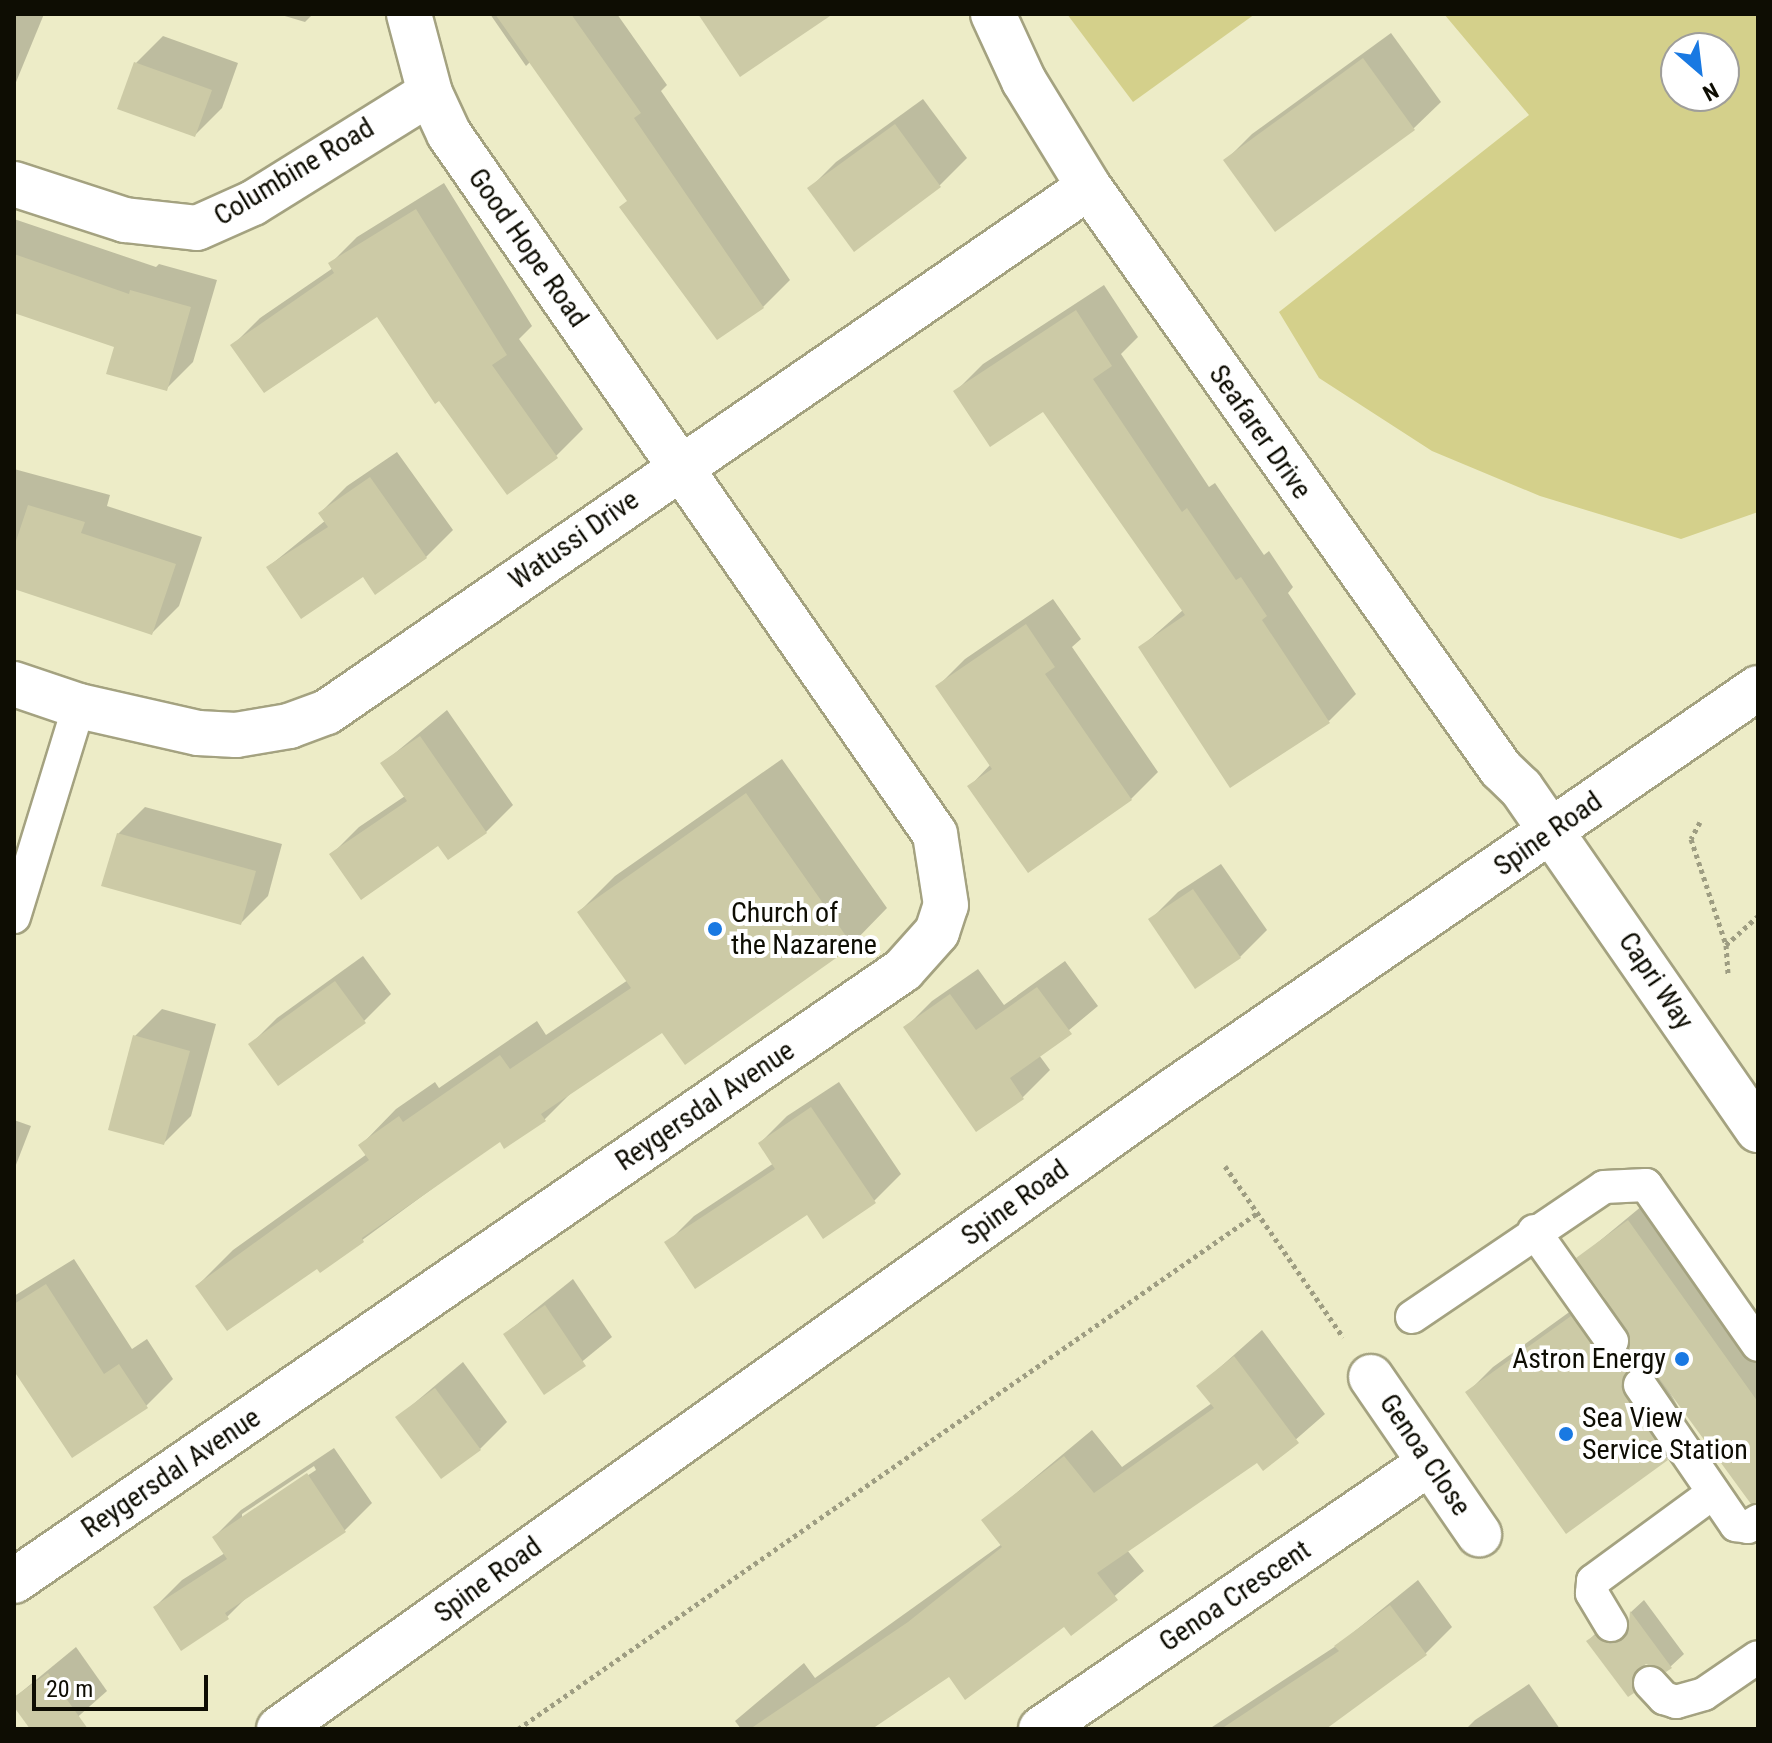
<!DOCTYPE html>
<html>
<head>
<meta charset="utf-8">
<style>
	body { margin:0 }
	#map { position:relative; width:1772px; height:1743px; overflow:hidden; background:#edecc7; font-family:"Roboto Condensed",sans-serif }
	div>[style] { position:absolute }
	.green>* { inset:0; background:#d4d08b }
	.shadow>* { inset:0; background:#0003 }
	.building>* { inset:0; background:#cccaa6 }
	.path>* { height:5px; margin-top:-2.5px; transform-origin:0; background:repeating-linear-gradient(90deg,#9e9d82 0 4px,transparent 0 8px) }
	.roads { filter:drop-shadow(2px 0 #a4a280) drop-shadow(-2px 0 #a4a280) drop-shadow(0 2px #a4a280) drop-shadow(0 -2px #a4a280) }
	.service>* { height:32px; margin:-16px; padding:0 16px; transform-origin:16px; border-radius:16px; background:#fff }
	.minor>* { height:44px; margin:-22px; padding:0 22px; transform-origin:22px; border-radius:22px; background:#fff }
	.secondary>* { height:44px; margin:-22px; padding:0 22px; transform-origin:22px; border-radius:22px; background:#fff }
	.dots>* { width:22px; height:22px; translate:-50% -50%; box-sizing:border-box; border:4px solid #fff; border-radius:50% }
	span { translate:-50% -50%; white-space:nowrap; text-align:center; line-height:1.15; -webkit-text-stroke:8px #fff; paint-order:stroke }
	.street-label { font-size:28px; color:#0e0d03 }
	.poi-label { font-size:28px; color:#0e0d03 }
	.left { translate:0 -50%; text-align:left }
	.right { translate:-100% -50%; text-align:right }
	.frame { position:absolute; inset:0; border:16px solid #0e0d03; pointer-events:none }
	.north { position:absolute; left:1660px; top:32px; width:80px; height:80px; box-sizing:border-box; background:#fff; border:2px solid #9f9e9a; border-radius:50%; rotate:152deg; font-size:22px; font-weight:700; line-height:32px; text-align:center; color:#0e0d03 }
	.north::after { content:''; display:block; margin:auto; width:28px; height:36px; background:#1979e2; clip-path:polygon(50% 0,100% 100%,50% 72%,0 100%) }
	.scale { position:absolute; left:32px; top:1675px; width:176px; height:36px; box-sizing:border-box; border:4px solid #0e0d03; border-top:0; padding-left:10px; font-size:24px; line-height:28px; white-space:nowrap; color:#0e0d03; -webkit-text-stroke:6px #fff; paint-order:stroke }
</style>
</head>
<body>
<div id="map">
	<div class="green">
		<i style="clip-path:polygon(1067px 14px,1255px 14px,1133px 102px)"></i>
		<i style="clip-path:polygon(evenodd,1444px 14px,1758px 14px,1758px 512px,1681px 539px,1540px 496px,1432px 451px,1319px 378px,1279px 312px,1529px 115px,1444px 14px,1676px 48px,1724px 48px,1724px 96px,1676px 96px,1676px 48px)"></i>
	</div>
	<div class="shadow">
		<i style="clip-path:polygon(14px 14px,44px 14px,14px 87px)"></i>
		<i style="clip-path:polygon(278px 14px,313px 14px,305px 22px)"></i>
		<i style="clip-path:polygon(490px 14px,617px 14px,667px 85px,661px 91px,790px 280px,763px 307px,628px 200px,531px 61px,526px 66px)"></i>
		<i style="clip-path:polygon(1391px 33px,1441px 102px,1414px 128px,1225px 161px,1252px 134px)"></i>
		<i style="clip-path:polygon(163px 36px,238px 63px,222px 108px,195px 135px,136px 63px)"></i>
		<i style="clip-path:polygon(923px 99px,967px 158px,940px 185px,809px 189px,836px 162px)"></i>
		<i style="clip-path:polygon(444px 183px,532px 326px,519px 339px,583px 429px,556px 456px,378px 315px,233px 345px,260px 318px,333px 268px,330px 264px,357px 237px)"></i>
		<i style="clip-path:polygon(14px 219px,156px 267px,159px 264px,217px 280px,193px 362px,166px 389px,116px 346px,14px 311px)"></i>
		<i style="clip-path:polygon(1104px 285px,1138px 337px,1121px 354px,1209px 487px,1215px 483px,1264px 555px,1269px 551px,1293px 587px,1288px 593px,1356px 694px,1329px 721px,1141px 647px,1183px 610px,1043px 409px,956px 391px,983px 364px)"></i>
		<i style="clip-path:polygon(397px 452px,453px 530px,426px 557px,363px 574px,268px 567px,326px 520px,320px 513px,347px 486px)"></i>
		<i style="clip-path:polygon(14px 469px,110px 495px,107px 506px,202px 537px,179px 606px,152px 633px,14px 586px)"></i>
		<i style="clip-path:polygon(1053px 599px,1081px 639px,1072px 647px,1158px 772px,1131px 799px,970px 786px,991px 764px,938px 686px,965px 659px)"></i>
		<i style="clip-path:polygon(447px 710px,513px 805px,486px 832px,438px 843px,332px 854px,359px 827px,405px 796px,383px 763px)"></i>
		<i style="clip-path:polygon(782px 759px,887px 908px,852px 944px,663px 1030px,575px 1089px,544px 1120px,500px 1139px,320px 1271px,317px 1266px,197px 1286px,233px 1250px,367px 1154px,361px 1145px,396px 1109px,435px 1082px,439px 1088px,537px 1021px,546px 1035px,628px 980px,579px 912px,615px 876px)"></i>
		<i style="clip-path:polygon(145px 807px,282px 844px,268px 896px,241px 923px,118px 834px)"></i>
		<i style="clip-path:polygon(1221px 864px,1267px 930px,1240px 957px,1151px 919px,1178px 892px)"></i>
		<i style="clip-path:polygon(363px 956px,391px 994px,364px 1021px,250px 1045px,277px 1018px)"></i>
		<i style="clip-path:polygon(1065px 961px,1098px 1006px,1039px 1055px,1050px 1070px,1023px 1097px,976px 1129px,905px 1028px,932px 1001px,978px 969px,1004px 1005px)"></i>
		<i style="clip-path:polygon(162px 1009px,216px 1024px,191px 1116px,164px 1143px,135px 1036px)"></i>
		<i style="clip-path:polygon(839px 1082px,901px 1174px,874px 1201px,667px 1243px,694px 1216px,774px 1163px,760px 1143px,787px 1116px)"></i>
		<i style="clip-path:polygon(14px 1120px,31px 1126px,14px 1170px)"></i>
		<i style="clip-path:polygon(1654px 1196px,1758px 1341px,1758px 1501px,1664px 1382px,1693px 1433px,1667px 1458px,1567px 1531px,1468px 1392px,1493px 1367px,1597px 1292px,1614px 1307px,1579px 1258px)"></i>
		<i style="clip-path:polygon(74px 1259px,132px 1349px,147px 1339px,173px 1379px,146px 1406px,14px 1367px,14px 1296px)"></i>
		<i style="clip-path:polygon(573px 1279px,612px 1337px,545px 1392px,505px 1334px)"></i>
		<i style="clip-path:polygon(1262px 1330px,1325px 1414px,1263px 1468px,1257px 1461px,1127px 1550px,1144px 1571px,1071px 1633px,1064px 1624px,949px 1674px,852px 1729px,741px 1729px,735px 1721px,804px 1663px,815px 1678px,1002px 1544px,984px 1520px,1092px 1430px,1122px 1467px,1212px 1403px,1199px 1386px)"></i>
		<i style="clip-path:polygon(463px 1362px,507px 1422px,480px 1449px,398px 1417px)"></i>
		<i style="clip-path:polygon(evenodd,334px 1448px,372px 1503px,345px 1530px,251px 1593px,227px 1617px,155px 1607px,182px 1580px,225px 1553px,214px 1537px,241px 1510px,334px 1448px,314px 1466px,316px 1470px,242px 1519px,242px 1514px,314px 1466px)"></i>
		<i style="clip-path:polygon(1418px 1580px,1452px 1627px,1425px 1654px,1322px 1729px,1209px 1729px,1339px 1644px)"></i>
		<i style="clip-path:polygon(1644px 1600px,1684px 1654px,1670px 1667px,1644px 1663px,1647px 1678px,1633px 1691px,1588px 1641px,1601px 1628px,1630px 1630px,1631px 1612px)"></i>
		<i style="clip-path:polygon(76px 1647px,107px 1691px,64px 1729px,32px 1729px,14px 1698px)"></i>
		<i style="clip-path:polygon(1529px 1684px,1560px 1729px,1466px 1729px,1475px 1720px)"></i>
	</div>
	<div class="building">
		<i style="clip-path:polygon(495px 14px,571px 14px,641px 113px,634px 118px,764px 308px,717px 340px,619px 207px,627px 201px)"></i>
		<i style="clip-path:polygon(698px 14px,833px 14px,740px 77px)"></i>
		<i style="clip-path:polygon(1363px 58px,1415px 130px,1275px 232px,1223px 160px)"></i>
		<i style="clip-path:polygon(134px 62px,212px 90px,195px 137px,117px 109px)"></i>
		<i style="clip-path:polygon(895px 124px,941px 187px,854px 252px,807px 188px)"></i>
		<i style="clip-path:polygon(416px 209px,507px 355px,492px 365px,558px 458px,507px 495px,439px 401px,435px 404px,377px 317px,264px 393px,230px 345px,334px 273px,328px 263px)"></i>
		<i style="clip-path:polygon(14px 254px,129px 294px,130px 290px,191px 307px,167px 391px,106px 374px,114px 347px,14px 313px)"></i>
		<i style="clip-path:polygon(1076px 310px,1112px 366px,1093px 379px,1182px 512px,1187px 508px,1236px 580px,1241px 577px,1267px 616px,1262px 620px,1330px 723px,1230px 788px,1138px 647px,1185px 615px,1043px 412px,990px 447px,953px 391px)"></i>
		<i style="clip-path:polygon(370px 477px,427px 558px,375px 595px,363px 577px,301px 619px,266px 567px,328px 527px,318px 513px)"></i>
		<i style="clip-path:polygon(28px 505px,85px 522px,81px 533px,176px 564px,152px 635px,14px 589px,14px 547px)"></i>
		<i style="clip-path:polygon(1026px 624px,1055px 667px,1045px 674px,1132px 800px,1028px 873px,967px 786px,992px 769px,935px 686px)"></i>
		<i style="clip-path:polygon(420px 736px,487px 833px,448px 860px,438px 846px,361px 900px,329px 854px,407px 801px,380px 763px)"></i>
		<i style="clip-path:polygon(746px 793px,853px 946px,685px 1065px,662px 1033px,541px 1114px,546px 1121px,504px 1149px,500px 1142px,362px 1238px,364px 1242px,320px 1273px,317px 1269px,227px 1331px,195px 1286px,369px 1160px,358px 1145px,399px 1116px,403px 1122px,500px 1055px,510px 1069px,631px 988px,577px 912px)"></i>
		<i style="clip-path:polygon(117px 833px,256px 871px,241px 925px,101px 886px)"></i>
		<i style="clip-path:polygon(1193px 889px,1241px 958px,1195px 989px,1148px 919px)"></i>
		<i style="clip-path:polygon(335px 981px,366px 1023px,278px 1086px,248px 1044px)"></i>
		<i style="clip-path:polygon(1037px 987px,1072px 1034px,1010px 1078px,1024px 1099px,976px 1132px,903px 1027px,950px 994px,976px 1030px)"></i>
		<i style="clip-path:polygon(133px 1035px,190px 1051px,164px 1145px,108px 1130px)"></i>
		<i style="clip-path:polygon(811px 1107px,876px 1203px,823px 1239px,807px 1215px,695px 1289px,664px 1242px,775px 1169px,758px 1143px)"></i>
		<i style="clip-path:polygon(1628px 1220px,1758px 1402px,1758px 1502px,1751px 1504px,1656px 1374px,1638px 1366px,1623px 1376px,1621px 1387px,1668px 1460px,1566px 1534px,1465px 1392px,1571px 1316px,1603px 1358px,1624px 1356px,1630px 1348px,1628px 1331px,1576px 1258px)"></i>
		<i style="clip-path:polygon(46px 1284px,104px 1374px,119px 1364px,148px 1408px,72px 1458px,14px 1371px,14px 1304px)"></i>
		<i style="clip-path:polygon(545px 1305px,586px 1366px,544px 1395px,503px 1334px)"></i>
		<i style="clip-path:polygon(1234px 1356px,1299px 1443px,1263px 1471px,1257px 1463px,1097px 1573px,1118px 1600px,1071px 1636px,1064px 1627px,965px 1700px,949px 1677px,872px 1729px,750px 1729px,908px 1622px,1002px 1547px,981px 1520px,1064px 1456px,1094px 1493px,1214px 1408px,1196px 1386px)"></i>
		<i style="clip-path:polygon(435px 1388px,481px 1450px,441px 1479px,395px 1417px)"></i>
		<i style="clip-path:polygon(307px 1473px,346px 1532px,225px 1613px,229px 1619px,181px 1651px,153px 1607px,227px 1559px,212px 1537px)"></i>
		<i style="clip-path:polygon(1390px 1605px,1427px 1655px,1326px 1729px,1221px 1729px,1339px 1651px,1334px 1646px)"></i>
		<i style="clip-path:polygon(1630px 1611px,1672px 1668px,1666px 1672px,1646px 1664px,1638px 1669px,1632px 1678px,1634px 1693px,1628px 1697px,1586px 1641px,1595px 1635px,1610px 1644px,1621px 1641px,1628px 1634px)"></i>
		<i style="clip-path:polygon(48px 1673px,88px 1729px,30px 1729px,14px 1707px,14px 1697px)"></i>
	</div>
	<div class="path">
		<i style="left:1700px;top:822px;width:19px;rotate:118deg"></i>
		<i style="left:1691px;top:839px;width:112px;rotate:71.7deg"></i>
		<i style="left:1726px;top:945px;width:30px;rotate:86deg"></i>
		<i style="left:1726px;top:945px;width:43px;rotate:-42.2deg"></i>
		<i style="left:1225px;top:1166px;width:208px;rotate:55.4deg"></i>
		<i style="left:518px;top:1729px;width:900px;rotate:-34.91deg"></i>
	</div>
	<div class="roads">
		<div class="service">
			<i style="left:14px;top:917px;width:221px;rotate:-72.9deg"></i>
			<i style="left:1534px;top:1231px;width:135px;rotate:54.7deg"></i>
			<i style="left:1412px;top:1317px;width:232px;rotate:-34.1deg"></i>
			<i style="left:1604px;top:1187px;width:42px;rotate:-2.7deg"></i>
			<i style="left:1646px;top:1185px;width:195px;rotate:55deg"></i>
			<i style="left:1640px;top:1385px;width:170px;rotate:55.6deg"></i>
			<i style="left:1736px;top:1525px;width:12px;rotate:9deg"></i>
			<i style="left:1748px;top:1527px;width:12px;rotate:-31deg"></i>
			<i style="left:1611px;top:1625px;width:37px;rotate:-121deg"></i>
			<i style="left:1592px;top:1593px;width:12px;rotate:-85deg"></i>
			<i style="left:1593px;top:1581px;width:149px;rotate:-36.3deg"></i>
			<i style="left:1650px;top:1683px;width:21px;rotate:47deg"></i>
			<i style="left:1664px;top:1698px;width:13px;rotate:18deg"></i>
			<i style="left:1676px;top:1702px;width:29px;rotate:-16deg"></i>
			<i style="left:1704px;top:1694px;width:65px;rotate:-34.4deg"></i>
		</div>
		<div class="minor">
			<i style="left:993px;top:14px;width:74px;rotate:65.2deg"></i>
			<i style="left:1024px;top:81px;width:124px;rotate:58.5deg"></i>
			<i style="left:1089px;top:187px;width:713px;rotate:54.71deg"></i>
			<i style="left:1501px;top:769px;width:28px;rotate:44deg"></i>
			<i style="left:1521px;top:788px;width:416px;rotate:55.3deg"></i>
			<i style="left:14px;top:184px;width:117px;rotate:18deg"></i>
			<i style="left:125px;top:220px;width:72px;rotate:6.3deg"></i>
			<i style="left:197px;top:228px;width:61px;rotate:-24.1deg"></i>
			<i style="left:253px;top:203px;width:208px;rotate:-31.9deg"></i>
			<i style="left:14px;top:684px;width:69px;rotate:18.7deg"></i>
			<i style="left:79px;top:706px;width:122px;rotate:12.8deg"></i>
			<i style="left:198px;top:733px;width:38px;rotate:3deg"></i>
			<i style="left:236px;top:735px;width:54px;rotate:-9.6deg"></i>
			<i style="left:289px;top:726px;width:40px;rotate:-20.2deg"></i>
			<i style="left:327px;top:712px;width:925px;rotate:-34.57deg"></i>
			<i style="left:1371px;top:1377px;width:191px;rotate:55.5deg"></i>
			<i style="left:14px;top:1581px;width:1079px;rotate:-34.5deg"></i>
			<i style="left:903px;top:970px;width:51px;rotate:-48.2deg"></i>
			<i style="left:937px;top:932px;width:28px;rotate:-72deg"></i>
			<i style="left:946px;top:905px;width:72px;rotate:-98.8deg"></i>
			<i style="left:935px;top:834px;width:852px;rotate:-124.77deg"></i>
			<i style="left:449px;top:134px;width:45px;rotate:-114.9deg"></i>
			<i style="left:430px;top:93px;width:82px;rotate:-104.9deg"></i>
			<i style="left:1041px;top:1729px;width:470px;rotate:-34.4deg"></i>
		</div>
		<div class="secondary">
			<i style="left:279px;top:1729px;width:1095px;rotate:-35.52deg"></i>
			<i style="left:1170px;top:1093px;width:714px;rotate:-34.56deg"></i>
		</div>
	</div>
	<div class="dots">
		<i style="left:715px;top:929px;background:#1979e2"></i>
		<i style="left:1682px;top:1359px;background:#1979e2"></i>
		<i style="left:1566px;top:1434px;background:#1979e2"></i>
	</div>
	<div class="street-label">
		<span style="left:294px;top:172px;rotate:-31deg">Columbine Road</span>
		<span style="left:528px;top:248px;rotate:55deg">Good Hope Road</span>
		<span style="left:1260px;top:432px;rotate:55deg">Seafarer Drive</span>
		<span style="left:574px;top:540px;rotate:-35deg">Watussi Drive</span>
		<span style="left:1548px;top:834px;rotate:-35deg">Spine Road</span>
		<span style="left:1656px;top:981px;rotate:56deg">Capri Way</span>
		<span style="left:705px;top:1106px;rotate:-34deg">Reygersdal Avenue</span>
		<span style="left:1015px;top:1203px;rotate:-36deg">Spine Road</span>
		<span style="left:1425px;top:1455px;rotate:56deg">Genoa Close</span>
		<span style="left:171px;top:1473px;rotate:-34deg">Reygersdal Avenue</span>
		<span style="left:488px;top:1580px;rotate:-36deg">Spine Road</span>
		<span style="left:1235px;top:1596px;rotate:-34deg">Genoa Crescent</span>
	</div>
	<div class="poi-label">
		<span class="left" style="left:731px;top:929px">Church of<br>the Nazarene</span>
		<span class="right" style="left:1666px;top:1359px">Astron Energy</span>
		<span class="left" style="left:1582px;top:1434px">Sea View<br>Service Station</span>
	</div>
	<div class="frame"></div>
	<div class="north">N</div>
	<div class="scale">20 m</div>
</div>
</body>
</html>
